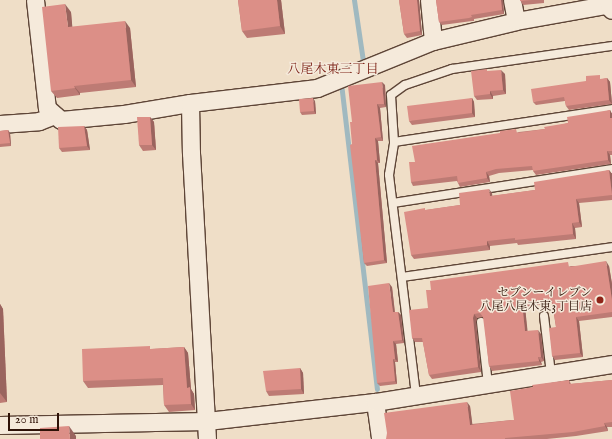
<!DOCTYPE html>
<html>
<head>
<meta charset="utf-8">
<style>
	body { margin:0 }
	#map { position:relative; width:612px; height:439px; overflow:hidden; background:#efdec7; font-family:"IM FELL English","Noto Serif JP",serif }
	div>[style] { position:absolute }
	.stream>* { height:5px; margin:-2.5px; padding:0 2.5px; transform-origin:2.5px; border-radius:2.5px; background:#a0b9c0 }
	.roads { filter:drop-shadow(1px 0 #5e4537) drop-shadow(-1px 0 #5e4537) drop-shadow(0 1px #5e4537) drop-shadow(0 -1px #5e4537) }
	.service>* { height:8px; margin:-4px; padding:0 4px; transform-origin:4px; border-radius:4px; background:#f5eadb }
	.minor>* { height:17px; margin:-8.5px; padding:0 8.5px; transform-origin:8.5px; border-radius:8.5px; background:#f5eadb }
	.tertiary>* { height:21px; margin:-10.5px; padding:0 10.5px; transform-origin:10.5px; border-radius:10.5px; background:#f5eadb }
	.wall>* { inset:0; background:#bd7b74 }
	.shaded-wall>* { inset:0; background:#9a645e }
	.building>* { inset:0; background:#dc8f87 }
	.dots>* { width:11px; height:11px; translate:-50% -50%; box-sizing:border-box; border:2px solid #f5eadb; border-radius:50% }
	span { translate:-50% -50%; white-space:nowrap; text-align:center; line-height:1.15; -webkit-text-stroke:3px #f5eadb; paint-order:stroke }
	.poi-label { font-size:12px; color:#2e1207 }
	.right { translate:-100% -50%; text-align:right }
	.neighbourhood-label { font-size:13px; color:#7a1f14 }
	.scale { position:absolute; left:8px; top:413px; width:51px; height:18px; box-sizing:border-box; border:2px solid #2e1207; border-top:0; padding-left:5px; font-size:12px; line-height:14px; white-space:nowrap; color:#2e1207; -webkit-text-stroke:3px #f5eadb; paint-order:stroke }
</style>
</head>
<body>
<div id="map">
	<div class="stream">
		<i style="left:354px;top:0;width:62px;rotate:81.6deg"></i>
		<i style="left:341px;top:83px;width:308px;rotate:83.3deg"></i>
	</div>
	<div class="roads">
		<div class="service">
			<i style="left:394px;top:142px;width:220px;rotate:-8.6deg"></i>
			<i style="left:393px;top:203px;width:222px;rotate:-8.8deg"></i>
			<i style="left:402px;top:277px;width:212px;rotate:-8.1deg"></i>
			<i style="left:544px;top:316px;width:58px;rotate:83.1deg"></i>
			<i style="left:481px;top:322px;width:62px;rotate:83.6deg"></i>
			<i style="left:416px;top:395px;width:222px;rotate:-97deg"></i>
			<i style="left:389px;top:175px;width:33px;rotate:-81deg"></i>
			<i style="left:394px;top:142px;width:47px;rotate:-93.7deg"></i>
			<i style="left:391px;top:95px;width:17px;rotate:-36deg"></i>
			<i style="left:405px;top:85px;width:50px;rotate:-18.8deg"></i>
			<i style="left:452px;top:69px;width:162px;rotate:-8.2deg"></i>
		</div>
		<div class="minor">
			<i style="left:35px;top:0;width:109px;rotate:83.7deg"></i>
			<i style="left:47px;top:108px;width:18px;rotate:41deg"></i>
			<i style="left:61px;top:120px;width:63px;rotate:-5.4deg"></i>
			<i style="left:124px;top:114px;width:67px;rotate:-9.5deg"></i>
			<i style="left:190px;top:103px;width:128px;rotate:-6.7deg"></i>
			<i style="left:317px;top:88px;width:125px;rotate:-22.1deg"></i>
			<i style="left:433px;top:41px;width:85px;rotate:-13.5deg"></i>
			<i style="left:516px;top:21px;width:97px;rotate:-10.1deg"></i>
			<i style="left:429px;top:0;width:41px;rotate:84.4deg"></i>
			<i style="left:512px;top:0;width:21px;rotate:79deg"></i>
			<i style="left:190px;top:103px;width:50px;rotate:88.9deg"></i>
			<i style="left:191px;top:153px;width:286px;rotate:86.8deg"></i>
			<i style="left:0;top:124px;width:39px;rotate:-4deg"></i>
			<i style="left:39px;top:121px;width:17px;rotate:-21deg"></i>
			<i style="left:375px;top:402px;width:37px;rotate:82deg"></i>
			<i style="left:0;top:425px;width:207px;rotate:-1.1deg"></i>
			<i style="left:207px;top:421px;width:169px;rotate:-6.5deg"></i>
			<i style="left:375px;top:402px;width:240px;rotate:-9.1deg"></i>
		</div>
		<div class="tertiary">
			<i style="left:610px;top:0;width:8px;rotate:76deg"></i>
		</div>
	</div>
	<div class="wall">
		<i style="clip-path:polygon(238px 0,281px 0,285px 34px,247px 38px,242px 31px)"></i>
		<i style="clip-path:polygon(399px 0,419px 0,422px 35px,407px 38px,404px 34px)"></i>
		<i style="clip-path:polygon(436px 0,503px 0,504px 14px,474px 19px,474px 21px,472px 21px,442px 25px,439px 22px)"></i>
		<i style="clip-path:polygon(520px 0,544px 0,544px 3px,523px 5px)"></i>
		<i style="clip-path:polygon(71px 12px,72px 27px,130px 28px,136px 87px,80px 93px,80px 95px,57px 98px,51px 91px)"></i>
		<i style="clip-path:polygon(488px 71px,505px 74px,506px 94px,493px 96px,493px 99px,477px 100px,474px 96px)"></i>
		<i style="clip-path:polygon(607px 78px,610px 82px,612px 104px,569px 110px,566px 106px,565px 101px,536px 105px,533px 102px,603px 79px)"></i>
		<i style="clip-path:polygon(385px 85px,386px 107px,380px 108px,383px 141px,378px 141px,380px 163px,378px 163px,387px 263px,367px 266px,364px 263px,352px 144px,352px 122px)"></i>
		<i style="clip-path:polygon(472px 98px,474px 102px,475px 117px,412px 125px,409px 121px)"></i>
		<i style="clip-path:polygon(315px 101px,316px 114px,302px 115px,300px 112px)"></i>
		<i style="clip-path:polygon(610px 110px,612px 114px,612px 155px,610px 155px,611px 164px,536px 175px,533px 171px,533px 170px,499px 173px,489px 176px,490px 182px,460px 187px,457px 181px,413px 186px,411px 182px,415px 162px,519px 132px,545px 129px,568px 123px)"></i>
		<i style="clip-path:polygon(150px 117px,154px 122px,156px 150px,143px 151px,139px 145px)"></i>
		<i style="clip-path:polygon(84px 126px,87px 130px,90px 150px,62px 152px,59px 148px)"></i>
		<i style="clip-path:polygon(8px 130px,10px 133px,11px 146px,0 147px,0 131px)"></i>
		<i style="clip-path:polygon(609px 170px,612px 174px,612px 200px,579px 203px,582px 227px,575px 228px,576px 239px,518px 245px,517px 243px,490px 246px,490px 250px,414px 259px,411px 255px,426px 210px,460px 205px,492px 193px,492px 196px,535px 190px)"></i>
		<i style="clip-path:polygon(571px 266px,609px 266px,612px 284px,612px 317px,579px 321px,583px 357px,555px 360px,552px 356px,556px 327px,552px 303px,525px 307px,527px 331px,541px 334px,544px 361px,541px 362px,542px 365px,492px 371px,489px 366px,484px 318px,483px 317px,477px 318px,476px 322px,481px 372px,432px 379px,429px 375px,423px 342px,415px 342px,412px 338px,428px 308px)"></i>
		<i style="clip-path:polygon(392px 287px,395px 312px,398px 312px,401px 315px,404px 343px,396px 344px,398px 362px,395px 362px,397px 384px,380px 386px,377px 383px)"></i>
		<i style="clip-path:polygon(0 304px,3px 309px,7px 402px,0 403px)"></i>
		<i style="clip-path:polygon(184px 347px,188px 353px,191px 389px,194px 394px,195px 410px,169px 412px,164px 405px,163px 385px,88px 388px,83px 381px,152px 349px)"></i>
		<i style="clip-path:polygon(300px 368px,303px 373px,304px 394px,269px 396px,266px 391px)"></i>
		<i style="clip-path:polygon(569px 380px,571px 384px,612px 380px,612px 427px,607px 427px,608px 431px,576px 436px,547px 439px,386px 439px,470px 406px,472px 424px,512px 420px,514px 420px)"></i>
	</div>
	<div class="shaded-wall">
		<i style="clip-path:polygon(277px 0,281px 0,285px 34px,280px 26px)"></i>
		<i style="clip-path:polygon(417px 0,419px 0,422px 35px,420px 31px)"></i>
		<i style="clip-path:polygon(501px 0,503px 0,504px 14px,502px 10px)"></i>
		<i style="clip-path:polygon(65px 4px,71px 12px,73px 34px,68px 27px)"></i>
		<i style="clip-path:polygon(125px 21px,130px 28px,136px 87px,131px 80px)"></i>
		<i style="clip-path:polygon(501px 70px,505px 74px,506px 94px,503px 90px)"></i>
		<i style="clip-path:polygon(607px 78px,610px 82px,612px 104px,609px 100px)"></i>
		<i style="clip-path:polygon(382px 82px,385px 85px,386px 107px,384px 104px)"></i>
		<i style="clip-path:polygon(74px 86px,80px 93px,80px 95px,75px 88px)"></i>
		<i style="clip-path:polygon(490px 91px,493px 96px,493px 99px,490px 94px)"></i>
		<i style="clip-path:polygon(313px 98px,315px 101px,316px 114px,314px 111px)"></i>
		<i style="clip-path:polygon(472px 98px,474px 102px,475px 117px,472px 113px)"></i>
		<i style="clip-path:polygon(377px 104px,380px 108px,383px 141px,381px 137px)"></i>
		<i style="clip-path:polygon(610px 110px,612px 114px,612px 120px,610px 118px)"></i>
		<i style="clip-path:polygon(150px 117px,154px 122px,156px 150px,152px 145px)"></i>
		<i style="clip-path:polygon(84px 126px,87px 130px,90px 150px,87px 146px)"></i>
		<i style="clip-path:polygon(8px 130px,10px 133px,11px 146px,10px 143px)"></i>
		<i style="clip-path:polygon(375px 138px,378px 141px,380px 163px,377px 160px)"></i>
		<i style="clip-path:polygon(607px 151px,610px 155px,611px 164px,608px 160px)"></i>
		<i style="clip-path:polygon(375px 160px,378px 163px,387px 263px,384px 260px)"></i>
		<i style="clip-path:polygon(609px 170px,612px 174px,612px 193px)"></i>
		<i style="clip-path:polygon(486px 172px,489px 176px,490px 182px,487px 178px)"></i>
		<i style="clip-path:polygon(489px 189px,492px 193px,493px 201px,490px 196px)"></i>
		<i style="clip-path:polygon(576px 199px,579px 203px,582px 227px,579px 222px)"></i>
		<i style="clip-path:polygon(572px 223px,575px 228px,576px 239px,573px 234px)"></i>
		<i style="clip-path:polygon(487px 241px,490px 246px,490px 250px,487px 245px)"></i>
		<i style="clip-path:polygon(606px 261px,609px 266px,612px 284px,612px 300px)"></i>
		<i style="clip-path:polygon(389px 283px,392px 287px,395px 315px,393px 312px)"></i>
		<i style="clip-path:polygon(522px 302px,525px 307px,528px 335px,525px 331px)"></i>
		<i style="clip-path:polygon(0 304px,3px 309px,7px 402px,0 393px)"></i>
		<i style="clip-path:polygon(398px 312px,401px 315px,404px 343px,402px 340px)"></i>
		<i style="clip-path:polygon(474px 314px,477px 318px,476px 322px,481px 372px,478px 367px,473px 318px)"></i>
		<i style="clip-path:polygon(576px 317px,579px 321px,583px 357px,580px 353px)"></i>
		<i style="clip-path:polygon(538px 330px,541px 334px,544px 361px,541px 357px)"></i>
		<i style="clip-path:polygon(393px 341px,396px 344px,398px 362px,395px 359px)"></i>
		<i style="clip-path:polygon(184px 347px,188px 353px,191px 389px,194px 394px,195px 410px,191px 404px,187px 388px)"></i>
		<i style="clip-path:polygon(538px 357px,541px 362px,542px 365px,539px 361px)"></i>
		<i style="clip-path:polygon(393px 359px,395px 362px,397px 384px,395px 381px)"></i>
		<i style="clip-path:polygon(300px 368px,303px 373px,304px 394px,301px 389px)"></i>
		<i style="clip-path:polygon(467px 402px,470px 406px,473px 429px,470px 425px)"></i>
		<i style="clip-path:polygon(604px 423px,607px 427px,608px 431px,605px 426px)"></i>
		<i style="clip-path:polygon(69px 426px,76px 436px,76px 439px,70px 439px)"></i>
	</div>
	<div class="building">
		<i style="clip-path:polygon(238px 0,277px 0,280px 26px,242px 31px)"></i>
		<i style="clip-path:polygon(399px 0,417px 0,420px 31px,404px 34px)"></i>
		<i style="clip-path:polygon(436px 0,501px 0,502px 10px,471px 15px,472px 17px,469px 18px,439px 22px)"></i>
		<i style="clip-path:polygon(520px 0,532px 0,520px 1px)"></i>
		<i style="clip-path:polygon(65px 4px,68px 27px,125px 21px,131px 80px,74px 86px,75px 88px,51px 91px,42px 7px)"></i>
		<i style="clip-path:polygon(487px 69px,487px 71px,501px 70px,503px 90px,490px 91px,490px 94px,474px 96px,471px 71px)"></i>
		<i style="clip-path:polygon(600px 75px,600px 79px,607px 78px,609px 100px,566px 106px,564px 97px,533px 102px,531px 89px,586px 81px,586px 76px)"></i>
		<i style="clip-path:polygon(382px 82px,384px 104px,377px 104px,381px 137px,375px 138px,377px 160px,375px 160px,384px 260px,364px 263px,350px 145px,352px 144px,350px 122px,352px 122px,348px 86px)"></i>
		<i style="clip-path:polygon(313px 98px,314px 111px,300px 112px,299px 99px)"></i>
		<i style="clip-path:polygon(472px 98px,472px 113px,409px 121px,407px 106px)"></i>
		<i style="clip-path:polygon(610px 110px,610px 118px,612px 118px,612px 151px,607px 151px,608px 160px,533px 171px,532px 166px,496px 169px,486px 172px,487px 178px,458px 183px,457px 176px,411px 182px,409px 162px,415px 162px,412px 146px,500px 133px,500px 131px,516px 129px,517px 133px,545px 129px,544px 127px,568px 123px,567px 117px)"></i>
		<i style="clip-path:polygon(137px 117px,150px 117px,152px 145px,139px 145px)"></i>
		<i style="clip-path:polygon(84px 126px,87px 146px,59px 148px,58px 127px)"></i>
		<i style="clip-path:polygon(8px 130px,10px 143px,0 144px,0 131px)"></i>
		<i style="clip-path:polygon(609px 170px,612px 195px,576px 199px,579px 222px,572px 223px,573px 234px,515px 240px,515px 238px,487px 241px,487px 245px,411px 255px,404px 212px,425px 208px,425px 210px,460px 205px,459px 193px,489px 189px,490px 196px,535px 190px,534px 182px)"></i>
		<i style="clip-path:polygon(606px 261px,612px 300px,612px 312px,576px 317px,580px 353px,552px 356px,549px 328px,556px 327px,552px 300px,549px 299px,522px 302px,525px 331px,538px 330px,541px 357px,538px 357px,539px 361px,489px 366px,483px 317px,480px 313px,474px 314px,473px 318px,478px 367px,429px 375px,422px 338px,412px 338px,409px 310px,428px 308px,426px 290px,431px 290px,430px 281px,568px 262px,569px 267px)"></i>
		<i style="clip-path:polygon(389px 283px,393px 312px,398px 312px,402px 340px,393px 341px,395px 359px,393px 359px,395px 381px,377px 383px,368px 286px)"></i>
		<i style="clip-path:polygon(150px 346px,150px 349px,184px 347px,187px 388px,190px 387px,191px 404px,164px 405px,163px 378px,83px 381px,82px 349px)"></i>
		<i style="clip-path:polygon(300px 368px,301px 389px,266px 391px,263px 371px)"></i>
		<i style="clip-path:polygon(569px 380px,569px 384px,612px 380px,612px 422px,604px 423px,605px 426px,573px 432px,505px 438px,505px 439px,386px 439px,387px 433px,384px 413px,467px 402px,470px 425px,512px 420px,514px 420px,510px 391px,533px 387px,532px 385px)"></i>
		<i style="clip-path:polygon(69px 426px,70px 439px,40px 439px,40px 428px)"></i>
	</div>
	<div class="dots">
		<i style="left:600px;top:300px;background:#8f2418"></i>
	</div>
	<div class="poi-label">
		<span class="right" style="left:592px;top:300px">セブンーイレブン<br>八尾八尾木東3丁目店</span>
	</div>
	<div class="neighbourhood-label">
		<span style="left:333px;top:70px">八尾木東三丁目</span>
	</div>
	<div class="scale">20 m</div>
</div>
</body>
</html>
